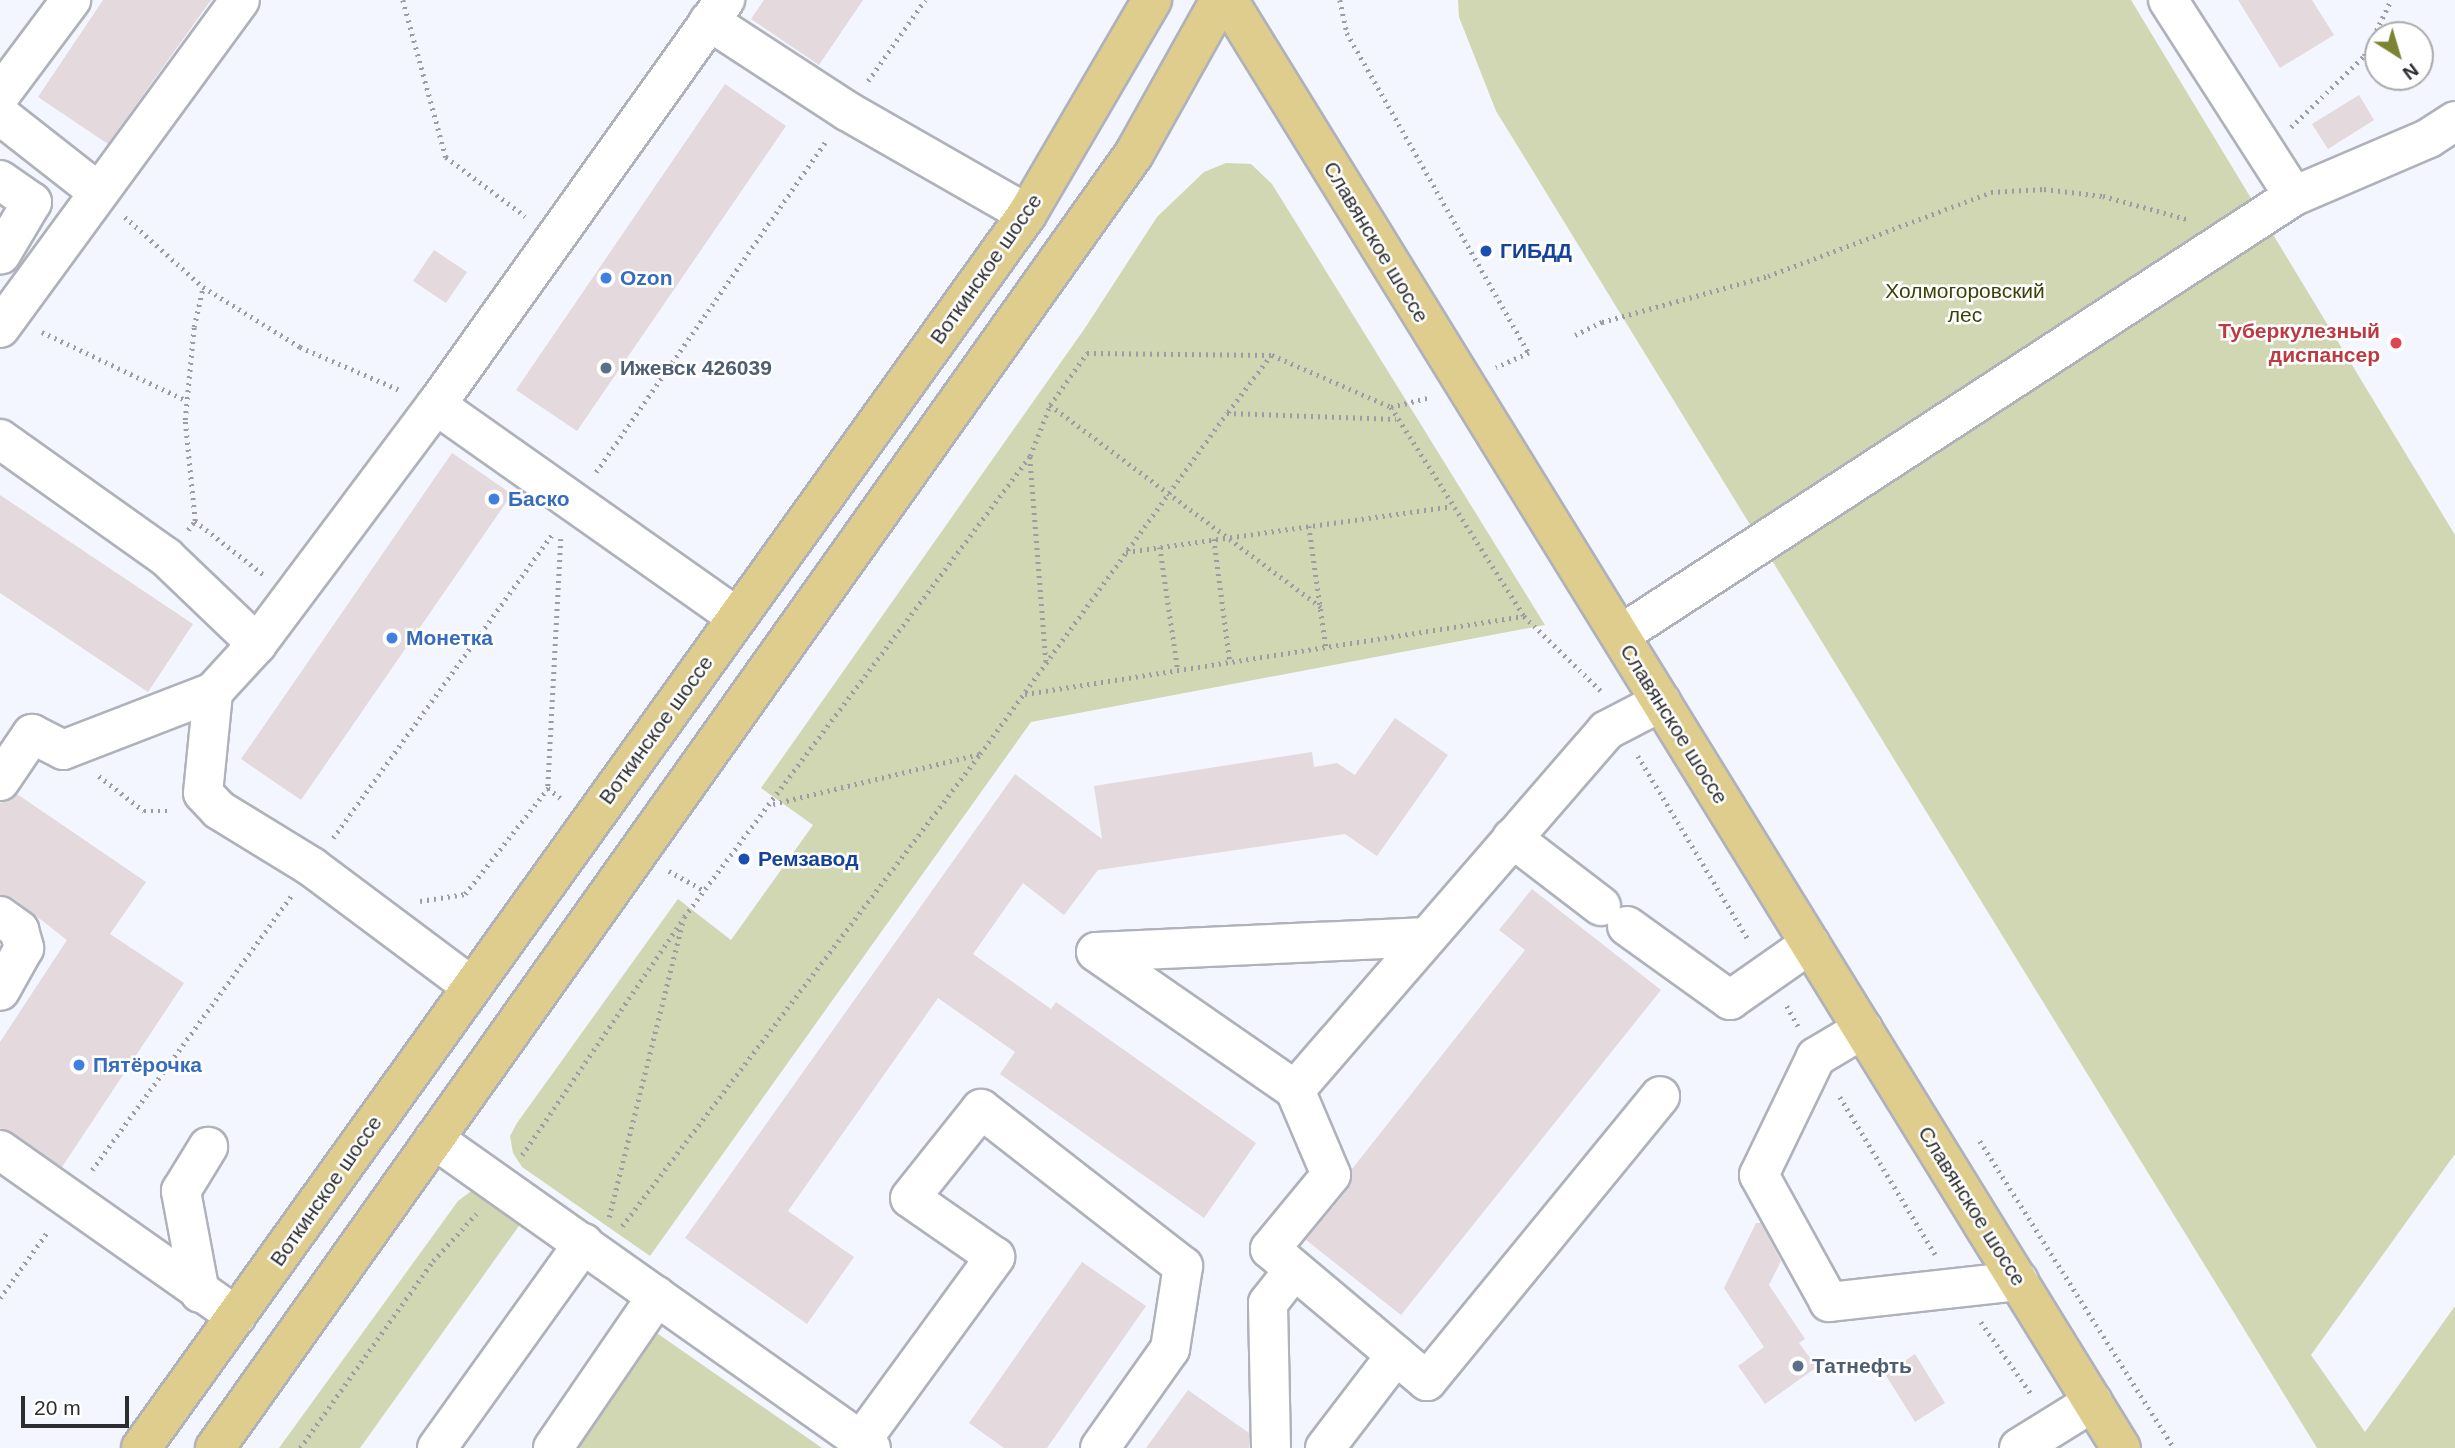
<!DOCTYPE html>
<html>
<head>
<meta charset="utf-8">
<style>
	body { margin:0 }
	#map { position:relative; width:2455px; height:1448px; overflow:hidden; background:#f3f6ff; font-family:Arial,sans-serif }
	div>[style] { position:absolute }
	.green>* { inset:0; background:#d1d7b3 }
	.building>* { inset:0; background:#e4d9dc }
	.path>* { height:4.5px; margin-top:-2.25px; transform-origin:0; background:repeating-linear-gradient(90deg,#9b9da3 0 2px,transparent 0 7px) }
	.roads { filter:drop-shadow(2px 0 #afb2ba) drop-shadow(-2px 0 #afb2ba) drop-shadow(0 2px #afb2ba) drop-shadow(0 -2px #afb2ba) }
	.minor>* { height:38px; margin:-19px; padding:0 19px; transform-origin:19px; border-radius:19px; background:#fff }
	.major>* { height:38px; margin:-19px; padding:0 19px; transform-origin:19px; border-radius:19px; background:#dfcd8e }
	.dots>* { width:19px; height:19px; translate:-50% -50%; box-sizing:border-box; border:4px solid #fff; border-radius:50% }
	span { translate:-50% -50%; white-space:nowrap; text-align:center; line-height:1.15; -webkit-text-stroke:5px #fff; paint-order:stroke }
	.street-label { font-size:21px; color:#2c2d30 }
	.transit-label { font-size:21px; color:#164399; font-weight:700 }
	.left { translate:0 -50%; text-align:left }
	.shop-label { font-size:21px; color:#366cbe; font-weight:700 }
	.park-label { font-size:21px; color:#3c4208 }
	.health-label { font-size:21px; color:#be3a42; font-weight:700 }
	.right { translate:-100% -50%; text-align:right }
	.service-label { font-size:21px; color:#4e5e75; font-weight:700 }
	.north { position:absolute; left:2364px; top:21px; width:70px; height:70px; box-sizing:border-box; background:#fff; border:2px solid #ababac; border-radius:50%; rotate:143deg; font-size:19px; font-weight:700; line-height:28px; text-align:center; color:#2c2d30 }
	.north::after { content:''; display:block; margin:auto; width:24px; height:32px; background:#7b8531; clip-path:polygon(50% 0,100% 100%,50% 72%,0 100%) }
	.scale { position:absolute; left:21px; top:1396px; width:108px; height:32px; box-sizing:border-box; border:4px solid #2c2d30; border-top:0; padding-left:9px; font-size:21px; line-height:24px; white-space:nowrap; color:#2c2d30; -webkit-text-stroke:5px #fff; paint-order:stroke }
</style>
</head>
<body>
<div id="map">
	<div class="green">
		<i style="clip-path:polygon(1458px 0,2131px 0,2455px 535px,2455px 1154px,2311px 1355px,2365px 1432px,2455px 1306px,2455px 1448px,2317px 1448px,1496px 111px,1459px 17px)"></i>
		<i style="clip-path:polygon(1226px 163px,1251px 164px,1272px 184px,1545px 625px,1031px 722px,650px 1256px,522px 1167px,513px 1153px,510px 1136px,517px 1123px,678px 899px,731px 940px,813px 825px,761px 788px,1085px 328px,1157px 217px,1204px 172px)"></i>
		<i style="clip-path:polygon(478px 1186px,526px 1216px,360px 1448px,279px 1448px,458px 1201px)"></i>
		<i style="clip-path:polygon(651px 1329px,822px 1448px,567px 1448px)"></i>
	</div>
	<div class="building">
		<i style="clip-path:polygon(103px 0,211px 0,108px 144px,38px 97px)"></i>
		<i style="clip-path:polygon(764px 0,863px 0,819px 65px,751px 19px)"></i>
		<i style="clip-path:polygon(2238px 0,2312px 0,2334px 35px,2280px 68px)"></i>
		<i style="clip-path:polygon(725px 84px,786px 126px,577px 431px,516px 390px)"></i>
		<i style="clip-path:polygon(2359px 95px,2374px 120px,2328px 149px,2312px 124px)"></i>
		<i style="clip-path:polygon(434px 250px,467px 272px,446px 303px,413px 281px)"></i>
		<i style="clip-path:polygon(452px 453px,512px 494px,301px 800px,241px 759px)"></i>
		<i style="clip-path:polygon(0 495px,193px 624px,148px 692px,0 593px)"></i>
		<i style="clip-path:polygon(1395px 718px,1448px 755px,1377px 856px,1345px 834px,1098px 870px,1064px 915px,1023px 883px,973px 954px,1051px 1009px,1056px 1002px,1256px 1143px,1204px 1218px,1000px 1074px,1015px 1052px,938px 998px,788px 1211px,854px 1257px,807px 1324px,685px 1238px,1015px 774px,1102px 839px,1094px 786px,1312px 752px,1314px 767px,1337px 763px,1355px 775px)"></i>
		<i style="clip-path:polygon(17px 794px,146px 882px,110px 934px,184px 983px,62px 1167px,0 1128px,0 1042px,67px 940px,13px 898px,0 895px,0 803px)"></i>
		<i style="clip-path:polygon(1532px 889px,1661px 990px,1401px 1315px,1306px 1240px,1348px 1189px,1352px 1169px,1525px 950px,1499px 930px)"></i>
		<i style="clip-path:polygon(1756px 1223px,1761px 1223px,1781px 1261px,1769px 1285px,1805px 1339px,1799px 1343px,1817px 1367px,1765px 1404px,1738px 1366px,1764px 1347px,1724px 1288px)"></i>
		<i style="clip-path:polygon(1082px 1262px,1146px 1306px,1047px 1448px,1004px 1448px,969px 1423px)"></i>
		<i style="clip-path:polygon(1915px 1354px,1945px 1403px,1915px 1422px,1885px 1374px)"></i>
		<i style="clip-path:polygon(1188px 1390px,1249px 1433px,1249px 1448px,1146px 1448px)"></i>
	</div>
	<div class="path">
		<i style="left:403px;top:0;width:163px;rotate:74.7deg"></i>
		<i style="left:446px;top:157px;width:99px;rotate:36.8deg"></i>
		<i style="left:1340px;top:0;width:34px;rotate:78deg"></i>
		<i style="left:1347px;top:33px;width:368px;rotate:60.4deg"></i>
		<i style="left:1529px;top:353px;width:36px;rotate:156deg"></i>
		<i style="left:868px;top:81px;width:99px;rotate:-54.9deg"></i>
		<i style="left:2291px;top:127px;width:102px;rotate:-44.2deg"></i>
		<i style="left:2364px;top:56px;width:62px;rotate:-64.3deg"></i>
		<i style="left:125px;top:217px;width:105px;rotate:41.9deg"></i>
		<i style="left:203px;top:287px;width:114px;rotate:31.7deg"></i>
		<i style="left:300px;top:347px;width:109px;rotate:23.3deg"></i>
		<i style="left:42px;top:332px;width:159px;rotate:25.3deg"></i>
		<i style="left:1575px;top:335px;width:30px;rotate:-26deg"></i>
		<i style="left:1602px;top:322px;width:172px;rotate:-15.5deg"></i>
		<i style="left:1768px;top:276px;width:238px;rotate:-20.6deg"></i>
		<i style="left:1991px;top:192px;width:53px;rotate:-3.2deg"></i>
		<i style="left:2044px;top:189px;width:59px;rotate:6.8deg"></i>
		<i style="left:2103px;top:196px;width:90px;rotate:15.4deg"></i>
		<i style="left:1050px;top:405px;width:338px;rotate:36.7deg"></i>
		<i style="left:1391px;top:407px;width:248px;rotate:57.5deg"></i>
		<i style="left:1524px;top:616px;width:107px;rotate:44.2deg"></i>
		<i style="left:1228px;top:412px;width:71px;rotate:-53deg"></i>
		<i style="left:1030px;top:457px;width:205px;rotate:85.5deg"></i>
		<i style="left:596px;top:472px;width:404px;rotate:-55.2deg"></i>
		<i style="left:195px;top:521px;width:88px;rotate:38deg"></i>
		<i style="left:1309px;top:526px;width:122px;rotate:82deg"></i>
		<i style="left:188px;top:530px;width:11px;rotate:-52deg"></i>
		<i style="left:195px;top:521px;width:101px;rotate:-95.7deg"></i>
		<i style="left:185px;top:420px;width:93px;rotate:-84.5deg"></i>
		<i style="left:194px;top:327px;width:41px;rotate:-77.3deg"></i>
		<i style="left:561px;top:539px;width:249px;rotate:93deg"></i>
		<i style="left:548px;top:788px;width:19px;rotate:39deg"></i>
		<i style="left:1214px;top:539px;width:124px;rotate:82.6deg"></i>
		<i style="left:1160px;top:547px;width:124px;rotate:81.7deg"></i>
		<i style="left:1126px;top:552px;width:329px;rotate:-8deg"></i>
		<i style="left:1025px;top:694px;width:505px;rotate:-8.88deg"></i>
		<i style="left:1638px;top:756px;width:216px;rotate:59deg"></i>
		<i style="left:99px;top:776px;width:57px;rotate:37.9deg"></i>
		<i style="left:144px;top:811px;width:25px"></i>
		<i style="left:773px;top:804px;width:212px;rotate:-13.6deg"></i>
		<i style="left:333px;top:838px;width:376px;rotate:-54.2deg"></i>
		<i style="left:669px;top:871px;width:41px;rotate:29.1deg"></i>
		<i style="left:420px;top:901px;width:46px;rotate:-8.8deg"></i>
		<i style="left:465px;top:894px;width:135px;rotate:-51.9deg"></i>
		<i style="left:1787px;top:1006px;width:23px;rotate:61deg"></i>
		<i style="left:1840px;top:1097px;width:184px;rotate:58.8deg"></i>
		<i style="left:1980px;top:1141px;width:363px;rotate:57.7deg"></i>
		<i style="left:522px;top:1155px;width:282px;rotate:-55.7deg"></i>
		<i style="left:92px;top:1170px;width:339px;rotate:-54deg"></i>
		<i style="left:609px;top:1217px;width:309px;rotate:-76deg"></i>
		<i style="left:684px;top:917px;width:576px;rotate:-53.11deg"></i>
		<i style="left:1030px;top:456px;width:55px;rotate:-68.6deg"></i>
		<i style="left:1050px;top:405px;width:64px;rotate:-54.6deg"></i>
		<i style="left:1087px;top:353px;width:185px;rotate:0.6deg"></i>
		<i style="left:1272px;top:355px;width:130px;rotate:23.6deg"></i>
		<i style="left:1391px;top:407px;width:41px;rotate:-14deg"></i>
		<i style="left:622px;top:1226px;width:592px;rotate:-52.82deg"></i>
		<i style="left:980px;top:754px;width:421px;rotate:-54.1deg"></i>
		<i style="left:1227px;top:413px;width:169px;rotate:2deg"></i>
		<i style="left:0;top:1298px;width:82px;rotate:-54.4deg"></i>
		<i style="left:1981px;top:1322px;width:89px;rotate:55.1deg"></i>
		<i style="left:300px;top:1448px;width:229px;rotate:-54.6deg"></i>
		<i style="left:433px;top:1261px;width:64px;rotate:-47.5deg"></i>
	</div>
	<div class="roads">
		<div class="minor">
			<i style="left:2168px;top:0;width:233px;rotate:57.3deg"></i>
			<i style="left:709px;top:21px;width:165px;rotate:33.1deg"></i>
			<i style="left:847px;top:111px;width:207px;rotate:29.8deg"></i>
			<i style="left:0;top:95px;width:119px;rotate:-53.2deg"></i>
			<i style="left:0;top:115px;width:123px;rotate:38.1deg"></i>
			<i style="left:0;top:180px;width:39px;rotate:35deg"></i>
			<i style="left:32px;top:202px;width:61px;rotate:120.8deg"></i>
			<i style="left:0;top:328px;width:406px;rotate:-53.8deg"></i>
			<i style="left:436px;top:405px;width:368px;rotate:35.2deg"></i>
			<i style="left:0;top:439px;width:204px;rotate:35.4deg"></i>
			<i style="left:166px;top:557px;width:126px;rotate:43.7deg"></i>
			<i style="left:1620px;top:635px;width:804px;rotate:-33.08deg"></i>
			<i style="left:2294px;top:196px;width:147px;rotate:-23.2deg"></i>
			<i style="left:2429px;top:138px;width:31px;rotate:-33deg"></i>
			<i style="left:0;top:781px;width:57px;rotate:-55.8deg"></i>
			<i style="left:32px;top:734px;width:35px;rotate:27deg"></i>
			<i style="left:63px;top:750px;width:161px;rotate:-21.1deg"></i>
			<i style="left:1512px;top:838px;width:112px;rotate:37.4deg"></i>
			<i style="left:0;top:916px;width:24px;rotate:36deg"></i>
			<i style="left:19px;top:930px;width:19px;rotate:74deg"></i>
			<i style="left:24px;top:948px;width:49px;rotate:119.2deg"></i>
			<i style="left:1627px;top:926px;width:127px;rotate:35.7deg"></i>
			<i style="left:1730px;top:1000px;width:98px;rotate:-35deg"></i>
			<i style="left:1427px;top:937px;width:331px;rotate:177.4deg"></i>
			<i style="left:1096px;top:952px;width:242px;rotate:34.7deg"></i>
			<i style="left:1295px;top:1090px;width:476px;rotate:-49.1deg"></i>
			<i style="left:1607px;top:730px;width:61px;rotate:-27.4deg"></i>
			<i style="left:471px;top:986px;width:199px;rotate:-143.2deg"></i>
			<i style="left:312px;top:867px;width:109px;rotate:-148.5deg"></i>
			<i style="left:219px;top:810px;width:23px;rotate:-133deg"></i>
			<i style="left:203px;top:793px;width:101px;rotate:-84.3deg"></i>
			<i style="left:213px;top:692px;width:65px;rotate:-47.5deg"></i>
			<i style="left:257px;top:644px;width:299px;rotate:-53.2deg"></i>
			<i style="left:436px;top:405px;width:498px;rotate:-54.5deg"></i>
			<i style="left:1863px;top:1029px;width:55px;rotate:149.2deg"></i>
			<i style="left:1816px;top:1057px;width:131px;rotate:115.8deg"></i>
			<i style="left:1759px;top:1175px;width:145px;rotate:61.1deg"></i>
			<i style="left:1829px;top:1302px;width:191px;rotate:-6.3deg"></i>
			<i style="left:1295px;top:1090px;width:92px;rotate:67deg"></i>
			<i style="left:1331px;top:1175px;width:96px;rotate:129.5deg"></i>
			<i style="left:1270px;top:1249px;width:205px;rotate:40.1deg"></i>
			<i style="left:1427px;top:1381px;width:368px;rotate:-50.7deg"></i>
			<i style="left:434px;top:1139px;width:535px;rotate:35.26deg"></i>
			<i style="left:0;top:1150px;width:289px;rotate:35.1deg"></i>
			<i style="left:200px;top:1293px;width:104px;rotate:-100.6deg"></i>
			<i style="left:181px;top:1191px;width:52px;rotate:-58.5deg"></i>
			<i style="left:861px;top:1441px;width:228px;rotate:-53.9deg"></i>
			<i style="left:995px;top:1257px;width:103px;rotate:-145.2deg"></i>
			<i style="left:910px;top:1198px;width:114px;rotate:-51.4deg"></i>
			<i style="left:981px;top:1109px;width:256px;rotate:37.9deg"></i>
			<i style="left:1183px;top:1266px;width:84px;rotate:98.9deg"></i>
			<i style="left:1170px;top:1349px;width:121px;rotate:125.3deg"></i>
			<i style="left:437px;top:1448px;width:252px;rotate:-54.4deg"></i>
			<i style="left:553px;top:1448px;width:184px;rotate:-55.6deg"></i>
			<i style="left:1271px;top:1448px;width:145px;rotate:-91.2deg"></i>
			<i style="left:1268px;top:1303px;width:42px;rotate:-51.8deg"></i>
			<i style="left:1325px;top:1448px;width:117px;rotate:-52.6deg"></i>
			<i style="left:2019px;top:1448px;width:87px;rotate:-31.9deg"></i>
		</div>
		<div class="major">
			<i style="left:1228px;top:0;width:1701px;rotate:58.34deg"></i>
			<i style="left:141px;top:1448px;width:1519px;rotate:-54.32deg"></i>
			<i style="left:1027px;top:214px;width:248px;rotate:-59.7deg"></i>
			<i style="left:215px;top:1448px;width:1587px;rotate:-54.62deg"></i>
			<i style="left:1134px;top:154px;width:176px;rotate:-60.8deg"></i>
		</div>
	</div>
	<div class="dots">
		<i style="left:1486px;top:251px;background:#1a4fb4"></i>
		<i style="left:606px;top:278px;background:#3f7fe0"></i>
		<i style="left:2396px;top:343px;background:#e0444e"></i>
		<i style="left:606px;top:368px;background:#5c6f8a"></i>
		<i style="left:494px;top:499px;background:#3f7fe0"></i>
		<i style="left:392px;top:638px;background:#3f7fe0"></i>
		<i style="left:744px;top:859px;background:#1a4fb4"></i>
		<i style="left:79px;top:1065px;background:#3f7fe0"></i>
		<i style="left:1798px;top:1366px;background:#5c6f8a"></i>
	</div>
	<div class="street-label">
		<span style="left:1376px;top:242px;rotate:59deg">Славянское шоссе</span>
		<span style="left:986px;top:269px;rotate:-55deg">Воткинское шоссе</span>
		<span style="left:1674px;top:724px;rotate:58deg">Славянское шоссе</span>
		<span style="left:656px;top:730px;rotate:-54deg">Воткинское шоссе</span>
		<span style="left:326px;top:1191px;rotate:-55deg">Воткинское шоссе</span>
		<span style="left:1972px;top:1206px;rotate:58deg">Славянское шоссе</span>
	</div>
	<div class="transit-label">
		<span class="left" style="left:1500px;top:251px">ГИБДД</span>
		<span class="left" style="left:758px;top:859px">Ремзавод</span>
	</div>
	<div class="shop-label">
		<span class="left" style="left:620px;top:278px">Ozon</span>
		<span class="left" style="left:508px;top:499px">Баско</span>
		<span class="left" style="left:406px;top:638px">Монетка</span>
		<span class="left" style="left:93px;top:1065px">Пятёрочка</span>
	</div>
	<div class="park-label">
		<span style="left:1965px;top:303px">Холмогоровский<br>лес</span>
	</div>
	<div class="health-label">
		<span class="right" style="left:2380px;top:343px">Туберкулезный<br>диспансер</span>
	</div>
	<div class="service-label">
		<span class="left" style="left:620px;top:368px">Ижевск 426039</span>
		<span class="left" style="left:1812px;top:1366px">Татнефть</span>
	</div>
	<div class="north">N</div>
	<div class="scale">20 m</div>
</div>
</body>
</html>
